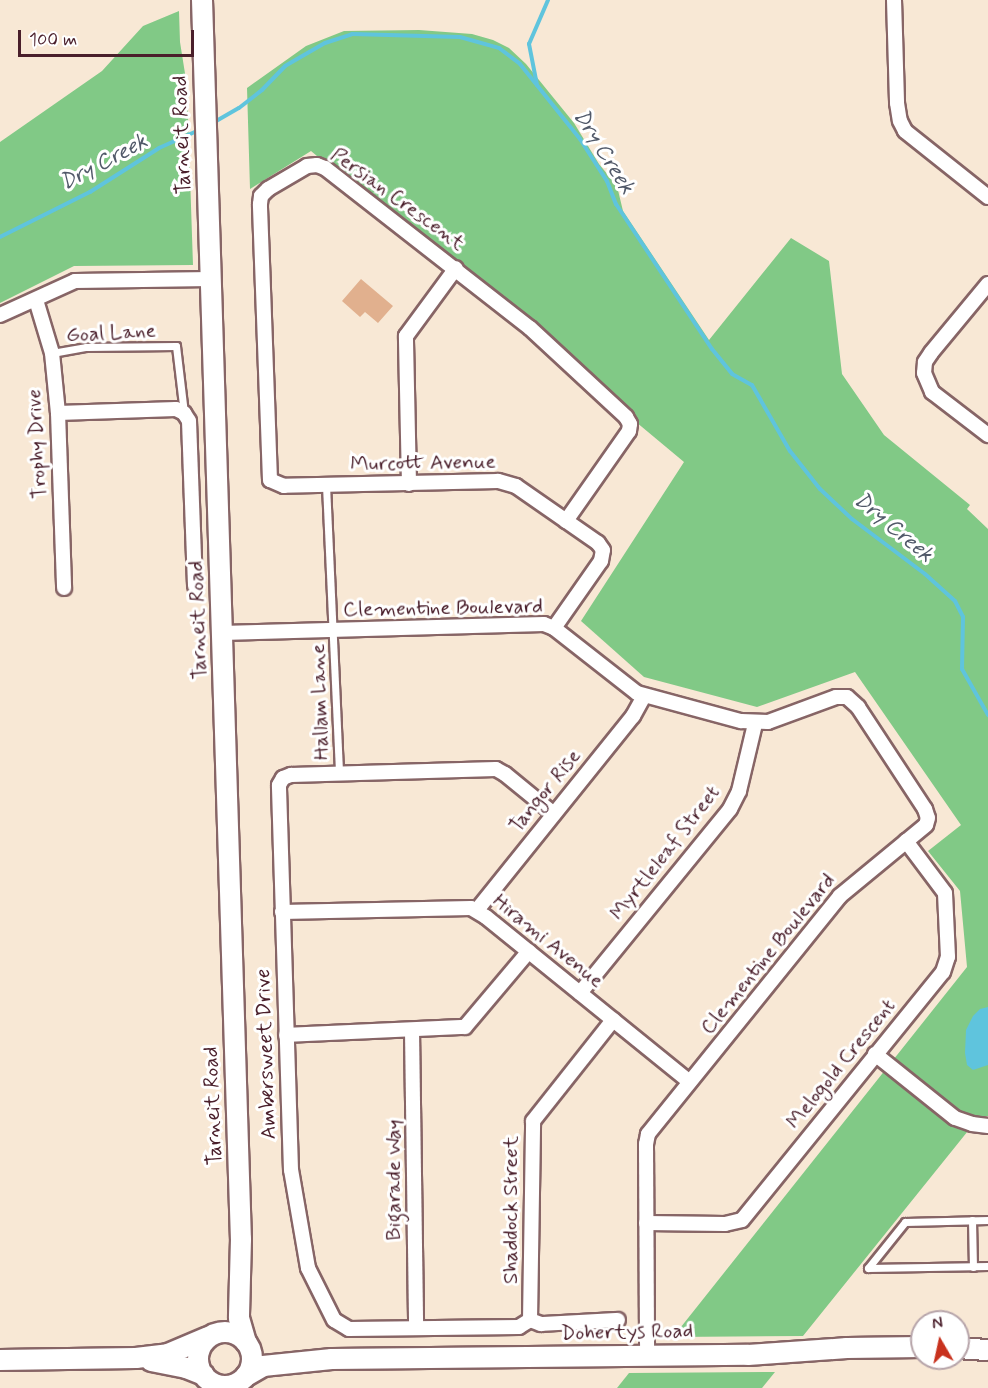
<!DOCTYPE html>
<html>
<head>
<meta charset="utf-8">
<style>
	body { margin:0 }
	#map { position:relative; width:988px; height:1388px; overflow:hidden; background:#f8e8d5; font-family:Mynerve,sans-serif }
	div>[style] { position:absolute }
	.green>* { inset:0; background:#81c986 }
	.water>* { inset:0; background:#5fc4dd }
	.stream>* { height:4px; margin:-2px; padding:0 2px; transform-origin:2px; border-radius:2px; background:#5fc4dd }
	.building>* { inset:0; background:#e1b08e }
	.roads { filter:drop-shadow(2px 0 #876566) drop-shadow(-2px 0 #876566) drop-shadow(0 2px #876566) drop-shadow(0 -2px #876566) }
	.lane>* { height:7px; margin:-3.5px; padding:0 3.5px; transform-origin:3.5px; border-radius:3.5px; background:#fff }
	.street>* { height:14px; margin:-7px; padding:0 7px; transform-origin:7px; border-radius:7px; background:#fff }
	.secondary>* { height:20px; margin:-10px; padding:0 10px; transform-origin:10px; border-radius:10px; background:#fff }
	.secondary>.ring { margin:-10px; padding:0; box-sizing:content-box; background:none; border:20px solid #fff; border-radius:50% }
	span { translate:-50% -50%; white-space:nowrap; text-align:center; line-height:1.15; -webkit-text-stroke:6px #fff; paint-order:stroke }
	.street-label { font-size:21px; color:#4a1f2b }
	.water-label { font-size:22px; color:#515969; font-style:italic }
	.north { position:absolute; left:910px; top:1310px; width:60px; height:60px; box-sizing:border-box; background:#fff; border:2px solid #b7a5aa; border-radius:50%; rotate:351deg; font-size:16px; font-weight:700; line-height:24px; text-align:center; color:#4a1f2b }
	.north::after { content:''; display:block; margin:auto; width:21px; height:27px; background:#c8321e; clip-path:polygon(50% 0,100% 100%,50% 72%,0 100%) }
	.scale { position:absolute; left:18px; top:30px; width:176px; height:27px; box-sizing:border-box; border:3px solid #4a1f2b; border-top:0; padding-left:8px; font-size:18px; line-height:21px; white-space:nowrap; color:#4a1f2b; -webkit-text-stroke:4px #fff; paint-order:stroke }
</style>
</head>
<body>
<div id="map">
	<div class="green">
		<i style="clip-path:polygon(179px 11px,180px 42px,187px 86px,193px 265px,74px 266px,0 303px,0 142px,102px 71px,143px 26px)"></i>
		<i style="clip-path:polygon(419px 30px,472px 34px,493px 40px,509px 48px,526px 64px,574px 123px,599px 164px,617px 186px,623px 211px,709px 340px,791px 238px,829px 261px,842px 374px,884px 435px,970px 505px,967px 509px,988px 529px,988px 1116px,980px 1116px,803px 1336px,673px 1337px,967px 967px,960px 891px,928px 851px,961px 825px,855px 672px,757px 707px,644px 677px,581px 621px,684px 462px,311px 151px,250px 189px,247px 88px,306px 46px,344px 31px)"></i>
		<i style="clip-path:polygon(775px 1372px,762px 1388px,617px 1388px,629px 1373px)"></i>
	</div>
	<div class="water">
		<i style="clip-path:polygon(988px 1007px,988px 1065px,973px 1070px,967px 1065px,965px 1053px,966px 1030px,973px 1016px,980px 1009px)"></i>
	</div>
	<div class="stream">
		<i style="left:537px;top:85px;width:42px;rotate:-101deg"></i>
		<i style="left:529px;top:44px;width:48px;rotate:-66.6deg"></i>
		<i style="left:211px;top:124px;width:32px;rotate:-30deg"></i>
		<i style="left:239px;top:108px;width:29px;rotate:-38deg"></i>
		<i style="left:262px;top:90px;width:33px;rotate:-46deg"></i>
		<i style="left:285px;top:66px;width:46px;rotate:-29.9deg"></i>
		<i style="left:325px;top:43px;width:28px;rotate:-18deg"></i>
		<i style="left:352px;top:34px;width:108px;rotate:1.6deg"></i>
		<i style="left:460px;top:37px;width:41px;rotate:15.8deg"></i>
		<i style="left:499px;top:48px;width:26px;rotate:37deg"></i>
		<i style="left:520px;top:64px;width:96px;rotate:51.3deg"></i>
		<i style="left:580px;top:139px;width:50px;rotate:57.3deg"></i>
		<i style="left:607px;top:181px;width:25px;rotate:69deg"></i>
		<i style="left:616px;top:204px;width:174px;rotate:56.5deg"></i>
		<i style="left:712px;top:349px;width:32px;rotate:51deg"></i>
		<i style="left:732px;top:374px;width:23px;rotate:29deg"></i>
		<i style="left:752px;top:385px;width:76px;rotate:60.1deg"></i>
		<i style="left:790px;top:451px;width:48px;rotate:51.7deg"></i>
		<i style="left:820px;top:489px;width:44px;rotate:43.2deg"></i>
		<i style="left:852px;top:519px;width:91px;rotate:37deg"></i>
		<i style="left:925px;top:574px;width:40px;rotate:42deg"></i>
		<i style="left:955px;top:601px;width:18px;rotate:63deg"></i>
		<i style="left:963px;top:617px;width:52px;rotate:91.1deg"></i>
		<i style="left:962px;top:669px;width:53px;rotate:60.5deg"></i>
		<i style="left:0;top:237px;width:101px;rotate:-26.6deg"></i>
		<i style="left:90px;top:192px;width:82px;rotate:-32.5deg"></i>
		<i style="left:159px;top:148px;width:44px;rotate:-24.2deg"></i>
	</div>
	<div class="building">
		<i style="clip-path:polygon(361px 279px,393px 306px,378px 323px,365px 312px,360px 317px,342px 301px)"></i>
	</div>
	<div class="roads">
		<div class="lane">
			<i style="left:52px;top:353px;width:35px;rotate:-10deg"></i>
			<i style="left:86px;top:347px;width:90px;rotate:-0.6deg"></i>
			<i style="left:176px;top:346px;width:67px;rotate:83.2deg"></i>
			<i style="left:326px;top:485px;width:289px;rotate:87.4deg"></i>
			<i style="left:972px;top:1220px;width:47px;rotate:88.8deg"></i>
			<i style="left:988px;top:1220px;width:83px;rotate:178.6deg"></i>
			<i style="left:905px;top:1222px;width:59px;rotate:128.8deg"></i>
			<i style="left:868px;top:1268px;width:120px;rotate:-1deg"></i>
		</div>
		<div class="street">
			<i style="left:894px;top:0;width:103px;rotate:88.3deg"></i>
			<i style="left:897px;top:103px;width:18px;rotate:81deg"></i>
			<i style="left:900px;top:121px;width:11px;rotate:63deg"></i>
			<i style="left:905px;top:131px;width:106px;rotate:38.5deg"></i>
			<i style="left:988px;top:284px;width:89px;rotate:129.6deg"></i>
			<i style="left:931px;top:353px;width:11px;rotate:124deg"></i>
			<i style="left:925px;top:362px;width:11px;rotate:95deg"></i>
			<i style="left:924px;top:373px;width:21px;rotate:67deg"></i>
			<i style="left:932px;top:392px;width:71px;rotate:37.5deg"></i>
			<i style="left:36px;top:300px;width:55px;rotate:73.2deg"></i>
			<i style="left:52px;top:353px;width:60px;rotate:84.3deg"></i>
			<i style="left:58px;top:413px;width:175px;rotate:88deg"></i>
			<i style="left:0;top:315px;width:82px;rotate:-24.4deg"></i>
			<i style="left:75px;top:281px;width:136px;rotate:-0.8deg"></i>
			<i style="left:58px;top:413px;width:118px;rotate:-1.9deg"></i>
			<i style="left:176px;top:409px;width:9px;rotate:27deg"></i>
			<i style="left:184px;top:413px;width:9px;rotate:58deg"></i>
			<i style="left:189px;top:421px;width:165px;rotate:87.9deg"></i>
			<i style="left:409px;top:484px;width:148px;rotate:-91.2deg"></i>
			<i style="left:406px;top:336px;width:84px;rotate:-53.7deg"></i>
			<i style="left:554px;top:628px;width:82px;rotate:-55deg"></i>
			<i style="left:601px;top:561px;width:11px;rotate:-80deg"></i>
			<i style="left:603px;top:550px;width:9px;rotate:-126deg"></i>
			<i style="left:598px;top:543px;width:100px;rotate:-145.2deg"></i>
			<i style="left:516px;top:486px;width:19px;rotate:-164deg"></i>
			<i style="left:498px;top:481px;width:214px;rotate:178.7deg"></i>
			<i style="left:284px;top:486px;width:15px;rotate:-157deg"></i>
			<i style="left:270px;top:480px;width:276px;rotate:-92.1deg"></i>
			<i style="left:260px;top:204px;width:8px;rotate:-83deg"></i>
			<i style="left:261px;top:196px;width:10px;rotate:-45deg"></i>
			<i style="left:268px;top:189px;width:45px;rotate:-30.5deg"></i>
			<i style="left:307px;top:166px;width:10px;rotate:-6deg"></i>
			<i style="left:317px;top:165px;width:9px;rotate:21deg"></i>
			<i style="left:325px;top:168px;width:260px;rotate:38deg"></i>
			<i style="left:530px;top:328px;width:131px;rotate:42.8deg"></i>
			<i style="left:626px;top:417px;width:8px;rotate:60deg"></i>
			<i style="left:630px;top:424px;width:7px;rotate:98deg"></i>
			<i style="left:629px;top:431px;width:110px;rotate:125deg"></i>
			<i style="left:222px;top:633px;width:322px;rotate:-1.6deg"></i>
			<i style="left:544px;top:624px;width:11px;rotate:22deg"></i>
			<i style="left:554px;top:628px;width:105px;rotate:38.1deg"></i>
			<i style="left:637px;top:693px;width:108px;rotate:15.1deg"></i>
			<i style="left:741px;top:721px;width:27px;rotate:2deg"></i>
			<i style="left:768px;top:722px;width:72px;rotate:-20.2deg"></i>
			<i style="left:836px;top:697px;width:11px"></i>
			<i style="left:847px;top:697px;width:15px;rotate:42deg"></i>
			<i style="left:858px;top:707px;width:122px;rotate:56.7deg"></i>
			<i style="left:925px;top:809px;width:9px;rotate:72deg"></i>
			<i style="left:928px;top:818px;width:7px;rotate:106deg"></i>
			<i style="left:926px;top:825px;width:112px;rotate:140.5deg"></i>
			<i style="left:840px;top:896px;width:306px;rotate:128.9deg"></i>
			<i style="left:648px;top:1134px;width:10px;rotate:101deg"></i>
			<i style="left:646px;top:1144px;width:212px;rotate:89.7deg"></i>
			<i style="left:477px;top:910px;width:249px;rotate:-51.2deg"></i>
			<i style="left:633px;top:716px;width:23px;rotate:-61deg"></i>
			<i style="left:282px;top:912px;width:189px;rotate:-1.2deg"></i>
			<i style="left:471px;top:908px;width:17px;rotate:31deg"></i>
			<i style="left:486px;top:917px;width:262px;rotate:39deg"></i>
			<i style="left:580px;top:993px;width:237px;rotate:-50.8deg"></i>
			<i style="left:730px;top:809px;width:20px;rotate:-63deg"></i>
			<i style="left:739px;top:791px;width:69px;rotate:-76.6deg"></i>
			<i style="left:412px;top:1031px;width:297px;rotate:89.2deg"></i>
			<i style="left:286px;top:1035px;width:179px;rotate:-2.6deg"></i>
			<i style="left:465px;top:1027px;width:99px;rotate:-49.9deg"></i>
			<i style="left:875px;top:1054px;width:102px;rotate:38.7deg"></i>
			<i style="left:955px;top:1118px;width:18px;rotate:19deg"></i>
			<i style="left:972px;top:1124px;width:16px;rotate:7deg"></i>
			<i style="left:646px;top:1223px;width:79px;rotate:0.7deg"></i>
			<i style="left:725px;top:1224px;width:17px;rotate:-13deg"></i>
			<i style="left:742px;top:1220px;width:319px;rotate:-51deg"></i>
			<i style="left:943px;top:972px;width:16px;rotate:-72deg"></i>
			<i style="left:948px;top:957px;width:64px;rotate:-92.7deg"></i>
			<i style="left:945px;top:893px;width:65px;rotate:-126.9deg"></i>
			<i style="left:530px;top:1320px;width:13px;rotate:148deg"></i>
			<i style="left:519px;top:1327px;width:170px;rotate:179.3deg"></i>
			<i style="left:349px;top:1329px;width:17px;rotate:-149deg"></i>
			<i style="left:334px;top:1320px;width:58px;rotate:-116.6deg"></i>
			<i style="left:308px;top:1268px;width:99px;rotate:-99.8deg"></i>
			<i style="left:291px;top:1170px;width:385px;rotate:-91.8deg"></i>
			<i style="left:279px;top:785px;width:8px;rotate:-60deg"></i>
			<i style="left:283px;top:778px;width:9px;rotate:-21deg"></i>
			<i style="left:291px;top:775px;width:205px;rotate:-1.7deg"></i>
			<i style="left:496px;top:769px;width:10px;rotate:29deg"></i>
			<i style="left:505px;top:774px;width:63px;rotate:39.2deg"></i>
			<i style="left:530px;top:1320px;width:199px;rotate:-89.1deg"></i>
			<i style="left:533px;top:1121px;width:129px;rotate:-51.6deg"></i>
			<i style="left:530px;top:1320px;width:12px;rotate:20deg"></i>
			<i style="left:541px;top:1324px;width:77px;rotate:-3deg"></i>
		</div>
		<div class="secondary">
			<i style="left:202px;top:0;width:1240px;rotate:88.2deg"></i>
			<i style="left:241px;top:1239px;width:79px;rotate:91.5deg"></i>
			<i style="left:239px;top:1318px;width:25px;rotate:74deg"></i>
			<i class="ring" style="left:198px;top:1332px;width:34px;height:34px"></i>
			<i style="left:958px;top:1348px;width:30px;rotate:4deg"></i>
			<i style="left:0;top:1360px;width:136px;rotate:-0.8deg"></i>
			<i style="left:136px;top:1358px;width:32px;rotate:-7deg"></i>
			<i style="left:168px;top:1354px;width:43px;rotate:-23deg"></i>
			<i style="left:151px;top:1361px;width:36px;rotate:11deg"></i>
			<i style="left:186px;top:1368px;width:19px;rotate:21deg"></i>
			<i style="left:246px;top:1376px;width:20px;rotate:-30deg"></i>
			<i style="left:263px;top:1366px;width:69px;rotate:-5.8deg"></i>
			<i style="left:332px;top:1359px;width:416px;rotate:-0.6deg"></i>
			<i style="left:748px;top:1355px;width:99px;rotate:-4deg"></i>
			<i style="left:847px;top:1348px;width:75px;rotate:-0.8deg"></i>
		</div>
	</div>
	<div class="street-label">
		<span style="left:182px;top:135px;rotate:-92deg">Tarneit Road</span>
		<span style="left:398px;top:199px;rotate:36deg">Persian Crescent</span>
		<span style="left:111px;top:333px;rotate:-3deg">Goal Lane</span>
		<span style="left:37px;top:444px;rotate:-93deg">Trophy Drive</span>
		<span style="left:423px;top:463px;rotate:-1deg">Murcott Avenue</span>
		<span style="left:443px;top:608px;rotate:-1deg">Clementine Boulevard</span>
		<span style="left:198px;top:620px;rotate:-92deg">Tarneit Road</span>
		<span style="left:320px;top:702px;rotate:-92deg">Hallam Lane</span>
		<span style="left:545px;top:791px;rotate:-51deg">Tangor Rise</span>
		<span style="left:665px;top:853px;rotate:-52deg">Myrtleleaf Street</span>
		<span style="left:548px;top:941px;rotate:39deg">Hirami Avenue</span>
		<span style="left:768px;top:954px;rotate:-51deg">Clementine Boulevard</span>
		<span style="left:266px;top:1054px;rotate:-92deg">Ambersweet Drive</span>
		<span style="left:841px;top:1064px;rotate:-51deg">Melogold Crescent</span>
		<span style="left:213px;top:1106px;rotate:-92deg">Tarneit Road</span>
		<span style="left:394px;top:1180px;rotate:-90deg">Bigarade Way</span>
		<span style="left:511px;top:1210px;rotate:-90deg">Shaddock Street</span>
		<span style="left:627px;top:1332px;rotate:-1deg">Dohertys Road</span>
	</div>
	<div class="water-label">
		<span style="left:603px;top:152px;rotate:58deg">Dry Creek</span>
		<span style="left:104px;top:163px;rotate:-28deg">Dry Creek</span>
		<span style="left:893px;top:528px;rotate:40deg">Dry Creek</span>
	</div>
	<div class="north">N</div>
	<div class="scale">100 m</div>
</div>
</body>
</html>
